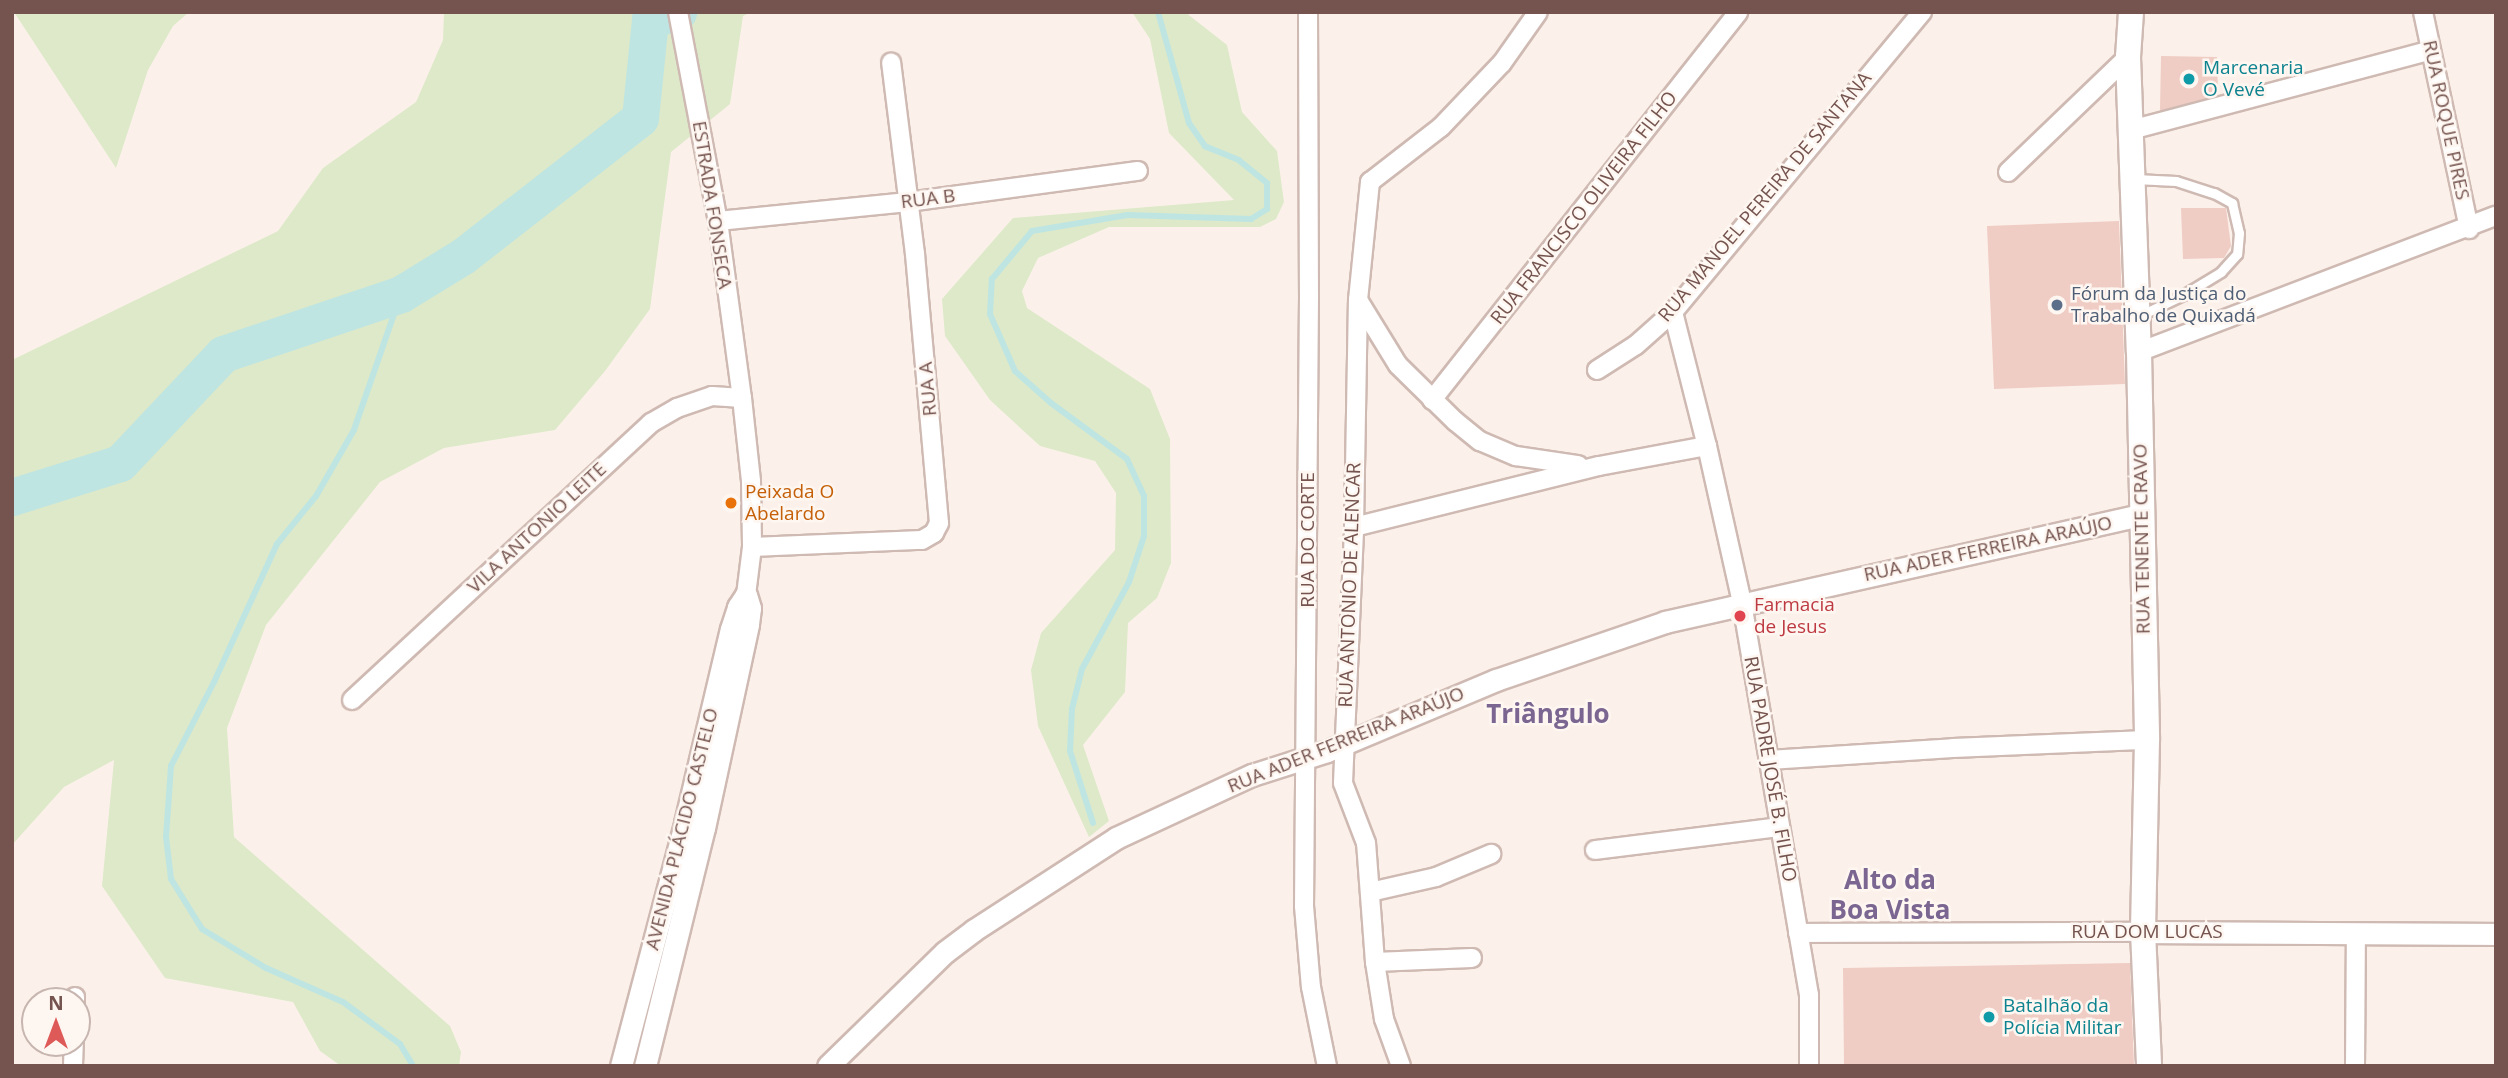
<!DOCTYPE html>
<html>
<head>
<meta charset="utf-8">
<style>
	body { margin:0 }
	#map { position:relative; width:2508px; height:1078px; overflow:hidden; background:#fcf1ea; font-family:"Open Sans",sans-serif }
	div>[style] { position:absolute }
	.green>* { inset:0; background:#dde9c9 }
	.stream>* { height:6px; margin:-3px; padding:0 3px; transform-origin:3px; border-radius:3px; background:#bfe5e2 }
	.river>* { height:37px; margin:-18.5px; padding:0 18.5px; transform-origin:18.5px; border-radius:18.5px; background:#bfe5e2 }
	.building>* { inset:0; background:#efccc4 }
	.roads { filter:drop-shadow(2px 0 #cfbab3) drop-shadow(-2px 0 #cfbab3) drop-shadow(0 2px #cfbab3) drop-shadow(0 -2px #cfbab3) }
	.service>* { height:9px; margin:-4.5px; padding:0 4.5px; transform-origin:4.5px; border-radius:4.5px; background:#fff }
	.minor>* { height:18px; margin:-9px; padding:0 9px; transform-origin:9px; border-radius:9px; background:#fff }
	.tertiary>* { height:21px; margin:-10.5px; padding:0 10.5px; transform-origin:10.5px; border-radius:10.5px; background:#fff }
	.secondary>* { height:24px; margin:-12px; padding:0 12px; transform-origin:12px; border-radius:12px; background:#fff }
	.dots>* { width:19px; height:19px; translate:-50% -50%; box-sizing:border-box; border:4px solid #fef6f1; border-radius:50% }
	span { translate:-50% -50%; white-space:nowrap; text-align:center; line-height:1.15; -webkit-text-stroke:5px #fef6f1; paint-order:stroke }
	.culture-label { font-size:19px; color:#0d838f }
	.left { translate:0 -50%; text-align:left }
	.street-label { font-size:19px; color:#75544f }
	.service-label { font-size:19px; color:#4e5e75 }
	.food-label { font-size:19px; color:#c56008 }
	.health-label { font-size:19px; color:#be3a42 }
	.district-label { font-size:26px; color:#7a6691; font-weight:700 }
	.frame { position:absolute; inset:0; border:14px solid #75544f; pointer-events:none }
	.north { position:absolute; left:21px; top:987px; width:70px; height:70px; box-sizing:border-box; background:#fef6f1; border:2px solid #c7b5b0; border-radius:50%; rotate:0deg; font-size:19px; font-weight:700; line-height:28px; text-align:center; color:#75544f }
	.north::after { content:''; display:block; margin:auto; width:24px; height:32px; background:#dd5a58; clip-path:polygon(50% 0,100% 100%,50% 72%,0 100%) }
</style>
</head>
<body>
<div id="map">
	<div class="green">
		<i style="clip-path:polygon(14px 12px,189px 12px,173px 26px,148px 70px,116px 168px)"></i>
		<i style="clip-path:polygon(444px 12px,751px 12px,743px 16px,730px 104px,671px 152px,650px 309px,605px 371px,555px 430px,444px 448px,380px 482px,266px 625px,227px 728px,234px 837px,450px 1026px,461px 1052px,459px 1066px,341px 1066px,320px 1051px,293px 1002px,165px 978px,102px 886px,114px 760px,64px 787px,12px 845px,12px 360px,278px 231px,323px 168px,416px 102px,443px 40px)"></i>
		<i style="clip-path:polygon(1132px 12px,1185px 12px,1227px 45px,1242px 112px,1277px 151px,1284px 202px,1276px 219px,1260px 227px,1109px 227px,1038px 258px,1022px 291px,1027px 308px,1150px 389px,1170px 439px,1171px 563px,1157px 598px,1128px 623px,1125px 692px,1083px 745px,1109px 821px,1089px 837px,1038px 726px,1031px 670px,1041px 633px,1115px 550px,1116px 493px,1095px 461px,1040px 446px,990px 400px,945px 336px,942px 299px,1013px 218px,1234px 200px,1169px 133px,1150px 39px)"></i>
	</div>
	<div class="stream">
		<i style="left:643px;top:12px;width:10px;rotate:45deg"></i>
		<i style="left:401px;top:294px;width:144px;rotate:109.1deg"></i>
		<i style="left:354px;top:430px;width:76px;rotate:119.9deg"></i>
		<i style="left:316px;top:496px;width:62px;rotate:129.1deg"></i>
		<i style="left:277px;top:544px;width:152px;rotate:114.5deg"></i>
		<i style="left:214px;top:682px;width:94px;rotate:117.1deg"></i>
		<i style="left:171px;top:766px;width:71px;rotate:94deg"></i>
		<i style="left:166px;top:837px;width:42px;rotate:83.2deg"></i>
		<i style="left:171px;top:879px;width:59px;rotate:58.2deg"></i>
		<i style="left:202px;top:929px;width:75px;rotate:31.4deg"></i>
		<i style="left:266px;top:968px;width:84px;rotate:23.8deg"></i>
		<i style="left:343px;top:1002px;width:71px;rotate:36.4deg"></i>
		<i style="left:400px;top:1044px;width:26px;rotate:59deg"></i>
		<i style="left:1093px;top:823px;width:76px;rotate:-107.7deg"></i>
		<i style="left:1070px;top:751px;width:42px;rotate:-87.3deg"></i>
		<i style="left:1072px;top:709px;width:41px;rotate:-76deg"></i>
		<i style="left:1082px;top:669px;width:99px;rotate:-61.6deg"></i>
		<i style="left:1129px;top:582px;width:48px;rotate:-71.9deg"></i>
		<i style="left:1144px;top:536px;width:40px;rotate:-90deg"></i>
		<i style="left:1144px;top:496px;width:41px;rotate:-114.7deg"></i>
		<i style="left:1127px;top:459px;width:94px;rotate:-143.6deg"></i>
		<i style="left:1051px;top:403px;width:48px;rotate:-138.4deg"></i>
		<i style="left:1015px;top:371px;width:62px;rotate:-113.7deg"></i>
		<i style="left:990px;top:314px;width:35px;rotate:-87deg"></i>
		<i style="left:992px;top:279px;width:62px;rotate:-50.2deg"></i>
		<i style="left:1032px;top:231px;width:97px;rotate:-9.5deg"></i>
		<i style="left:1128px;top:215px;width:123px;rotate:1.9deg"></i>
		<i style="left:1251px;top:219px;width:19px;rotate:-32deg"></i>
		<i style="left:1267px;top:209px;width:26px;rotate:-90deg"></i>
		<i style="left:1267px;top:183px;width:36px;rotate:-141deg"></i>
		<i style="left:1239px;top:160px;width:37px;rotate:-158deg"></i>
		<i style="left:1205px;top:146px;width:28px;rotate:-125deg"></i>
		<i style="left:1189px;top:123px;width:115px;rotate:-105.6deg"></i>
	</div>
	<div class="river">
		<i style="left:12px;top:497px;width:113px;rotate:-17.5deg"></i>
		<i style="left:120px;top:463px;width:150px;rotate:-46.6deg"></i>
		<i style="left:223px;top:354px;width:188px;rotate:-18.6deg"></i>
		<i style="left:401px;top:294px;width:73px;rotate:-31.5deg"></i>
		<i style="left:463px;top:256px;width:224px;rotate:-37.9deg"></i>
		<i style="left:640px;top:118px;width:100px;rotate:-84.2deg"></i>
		<i style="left:650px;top:19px;width:29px;rotate:-14deg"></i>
	</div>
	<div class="building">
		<i style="clip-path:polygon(2161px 56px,2217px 57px,2218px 95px,2160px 111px)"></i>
		<i style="clip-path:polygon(2181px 208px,2226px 208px,2231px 246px,2224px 258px,2183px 259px)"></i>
		<i style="clip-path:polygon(2119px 221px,2125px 384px,1994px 389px,1987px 226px)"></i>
		<i style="clip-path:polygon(2130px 963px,2134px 1066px,1844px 1066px,1843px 968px)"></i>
	</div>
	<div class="roads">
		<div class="service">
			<i style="left:2135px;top:179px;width:41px;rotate:2.8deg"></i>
			<i style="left:2176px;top:181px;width:40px;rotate:18deg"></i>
			<i style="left:2214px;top:193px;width:21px;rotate:29deg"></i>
			<i style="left:2232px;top:203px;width:31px;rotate:77deg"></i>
			<i style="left:2239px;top:233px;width:21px;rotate:95deg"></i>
			<i style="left:2237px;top:254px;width:24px;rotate:132deg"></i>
			<i style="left:2221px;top:272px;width:44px;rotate:148.8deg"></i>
			<i style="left:2183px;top:295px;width:47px;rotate:154.5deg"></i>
		</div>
		<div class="minor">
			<i style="left:678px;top:12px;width:213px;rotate:79.2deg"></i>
			<i style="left:718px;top:221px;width:179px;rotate:82.3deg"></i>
			<i style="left:742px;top:398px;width:83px;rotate:83.8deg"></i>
			<i style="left:751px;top:481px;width:66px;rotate:89.1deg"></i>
			<i style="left:752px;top:547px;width:48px;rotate:97.1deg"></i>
			<i style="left:1308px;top:12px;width:285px;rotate:89.8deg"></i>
			<i style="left:1309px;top:297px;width:609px;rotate:90.47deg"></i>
			<i style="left:1304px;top:906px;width:81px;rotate:85.1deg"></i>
			<i style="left:1311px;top:987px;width:81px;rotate:78.6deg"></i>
			<i style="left:2423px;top:12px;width:222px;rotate:78deg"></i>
			<i style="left:2131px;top:130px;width:310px;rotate:-14.9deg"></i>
			<i style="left:2008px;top:172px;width:166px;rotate:-43.8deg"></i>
			<i style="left:718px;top:221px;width:191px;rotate:-5.7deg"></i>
			<i style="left:908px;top:202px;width:232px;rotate:-7.7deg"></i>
			<i style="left:1358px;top:300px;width:76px;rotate:58.4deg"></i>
			<i style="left:1398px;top:365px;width:80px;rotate:44.5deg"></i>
			<i style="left:1455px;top:421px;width:32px;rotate:39deg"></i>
			<i style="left:1480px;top:441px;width:39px;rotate:23deg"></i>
			<i style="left:1516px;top:456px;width:63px;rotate:8.3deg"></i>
			<i style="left:1673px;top:312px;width:138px;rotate:75.8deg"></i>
			<i style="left:1707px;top:446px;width:161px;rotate:77.4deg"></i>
			<i style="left:1742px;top:603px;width:398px;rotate:80.3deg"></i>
			<i style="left:1809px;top:995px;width:71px;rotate:90deg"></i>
			<i style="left:2139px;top:352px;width:382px;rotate:-20.9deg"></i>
			<i style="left:1597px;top:370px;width:46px;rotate:-32.7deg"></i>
			<i style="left:1636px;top:345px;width:50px;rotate:-41.7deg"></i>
			<i style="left:1673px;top:312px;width:390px;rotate:-50.3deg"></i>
			<i style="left:1432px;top:400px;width:494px;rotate:-51.7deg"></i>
			<i style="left:1354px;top:527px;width:252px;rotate:-14deg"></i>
			<i style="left:1599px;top:466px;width:110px;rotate:-10.5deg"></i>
			<i style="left:752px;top:547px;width:170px;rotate:-2.4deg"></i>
			<i style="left:922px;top:540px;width:14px;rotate:-30deg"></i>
			<i style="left:934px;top:533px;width:11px;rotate:-63deg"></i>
			<i style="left:939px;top:523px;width:270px;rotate:-95.1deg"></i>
			<i style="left:915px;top:254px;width:193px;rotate:-97.1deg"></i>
			<i style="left:352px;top:700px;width:408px;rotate:-42.8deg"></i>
			<i style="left:651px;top:423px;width:30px;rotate:-30deg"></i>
			<i style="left:677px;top:408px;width:37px;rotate:-19deg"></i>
			<i style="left:712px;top:396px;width:30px;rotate:4deg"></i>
			<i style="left:1769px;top:760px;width:184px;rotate:-3.7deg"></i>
			<i style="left:1953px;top:748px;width:194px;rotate:-2.4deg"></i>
			<i style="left:1595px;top:850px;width:186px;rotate:-7.1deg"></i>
			<i style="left:1370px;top:892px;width:68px;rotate:-12.8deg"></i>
			<i style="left:1436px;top:877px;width:60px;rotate:-22.7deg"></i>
			<i style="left:1798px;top:933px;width:345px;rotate:-0.2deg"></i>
			<i style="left:1375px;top:962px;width:97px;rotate:-2.4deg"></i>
			<i style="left:75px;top:1001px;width:4px;rotate:-90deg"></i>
			<i style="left:73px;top:1066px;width:23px;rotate:-88deg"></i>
			<i style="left:1401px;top:1066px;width:50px;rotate:-109.9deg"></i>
			<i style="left:1384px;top:1019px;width:58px;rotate:-99deg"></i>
			<i style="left:1375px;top:962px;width:119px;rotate:-94.3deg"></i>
			<i style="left:1366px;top:843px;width:64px;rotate:-111deg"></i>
			<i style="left:1343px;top:783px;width:256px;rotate:-87.5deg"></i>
			<i style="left:1354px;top:527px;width:227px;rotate:-89deg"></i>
			<i style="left:1358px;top:300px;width:119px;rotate:-84.2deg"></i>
			<i style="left:1370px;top:182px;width:90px;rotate:-37.8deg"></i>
			<i style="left:1441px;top:127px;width:88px;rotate:-46.4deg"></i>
			<i style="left:1502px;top:63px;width:62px;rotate:-54.8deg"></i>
			<i style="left:2355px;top:1066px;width:132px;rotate:-89.6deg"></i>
		</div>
		<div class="tertiary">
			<i style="left:2143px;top:932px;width:353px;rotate:0.3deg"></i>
			<i style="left:621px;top:1066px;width:251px;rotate:-75.2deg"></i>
			<i style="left:685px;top:823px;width:199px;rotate:-76.7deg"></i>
			<i style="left:731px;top:629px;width:23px;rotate:-72deg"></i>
			<i style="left:738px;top:607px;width:14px;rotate:-56deg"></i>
			<i style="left:645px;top:1066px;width:245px;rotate:-76.1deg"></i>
			<i style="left:704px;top:828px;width:209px;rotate:-77.8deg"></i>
			<i style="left:748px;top:624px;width:16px;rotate:-83deg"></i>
			<i style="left:750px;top:608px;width:14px;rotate:-107deg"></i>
			<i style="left:828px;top:1066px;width:163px;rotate:-44.3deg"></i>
			<i style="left:945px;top:952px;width:36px;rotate:-37deg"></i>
			<i style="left:974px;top:930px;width:169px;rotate:-32.9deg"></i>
			<i style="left:1116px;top:838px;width:150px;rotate:-24.9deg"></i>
			<i style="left:1252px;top:775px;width:79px;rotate:-17.7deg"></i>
			<i style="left:1327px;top:751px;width:183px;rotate:-22.8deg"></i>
			<i style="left:1496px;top:680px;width:179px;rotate:-18.9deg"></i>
			<i style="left:1665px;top:622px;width:488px;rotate:-12.7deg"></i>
		</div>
		<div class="secondary">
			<i style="left:2131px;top:12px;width:45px;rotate:93.8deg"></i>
			<i style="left:2128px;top:57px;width:295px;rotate:87.9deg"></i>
			<i style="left:2139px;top:352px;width:388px;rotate:88.8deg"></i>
			<i style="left:2147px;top:740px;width:192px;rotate:91.2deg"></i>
			<i style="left:2143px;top:932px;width:134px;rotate:87.4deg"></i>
		</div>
	</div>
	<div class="dots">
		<i style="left:2189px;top:79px;background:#0f9aa8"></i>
		<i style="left:2057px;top:305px;background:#5c6f8a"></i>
		<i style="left:731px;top:503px;background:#e8710a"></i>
		<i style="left:1740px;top:616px;background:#e0444e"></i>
		<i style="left:1989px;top:1017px;background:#0f9aa8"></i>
	</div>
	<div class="culture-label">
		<span class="left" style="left:2203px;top:79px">Marcenaria<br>O Vevé</span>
		<span class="left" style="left:2003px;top:1017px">Batalhão da<br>Polícia Militar</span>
	</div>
	<div class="street-label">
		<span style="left:2446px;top:120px;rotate:78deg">RUA ROQUE PIRES</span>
		<span style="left:1765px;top:197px;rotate:-50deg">RUA MANOEL PEREIRA DE SANTANA</span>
		<span style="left:928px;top:199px;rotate:-7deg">RUA B</span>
		<span style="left:712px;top:205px;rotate:81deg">ESTRADA FONSECA</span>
		<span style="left:1584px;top:208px;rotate:-52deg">RUA FRANCISCO OLIVEIRA FILHO</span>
		<span style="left:928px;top:389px;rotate:-95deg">RUA A</span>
		<span style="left:537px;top:528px;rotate:-43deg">VILA ANTONIO LEITE</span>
		<span style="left:2142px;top:539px;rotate:-91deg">RUA TENENTE CRAVO</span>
		<span style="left:1308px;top:540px;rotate:-90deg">RUA DO CORTE</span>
		<span style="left:1988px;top:549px;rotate:-12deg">RUA ADER FERREIRA ARAÚJO</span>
		<span style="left:1350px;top:585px;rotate:-88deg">RUA ANTONIO DE ALENCAR</span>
		<span style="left:1346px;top:740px;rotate:-22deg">RUA ADER FERREIRA ARAÚJO</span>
		<span style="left:1770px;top:769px;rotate:80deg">RUA PADRE JOSÉ B. FILHO</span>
		<span style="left:682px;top:829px;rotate:-76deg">AVENIDA PLÁCIDO CASTELO</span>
		<span style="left:2147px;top:932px">RUA DOM LUCAS</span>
	</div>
	<div class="service-label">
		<span class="left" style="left:2071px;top:305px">Fórum da Justiça do<br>Trabalho de Quixadá</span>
	</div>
	<div class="food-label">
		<span class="left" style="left:745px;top:503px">Peixada O<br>Abelardo</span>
	</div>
	<div class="health-label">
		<span class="left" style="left:1754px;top:616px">Farmacia<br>de Jesus</span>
	</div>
	<div class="district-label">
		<span style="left:1548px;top:714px">Triângulo</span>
		<span style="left:1890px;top:895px">Alto da<br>Boa Vista</span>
	</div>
	<div class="frame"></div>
	<div class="north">N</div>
</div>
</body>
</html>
